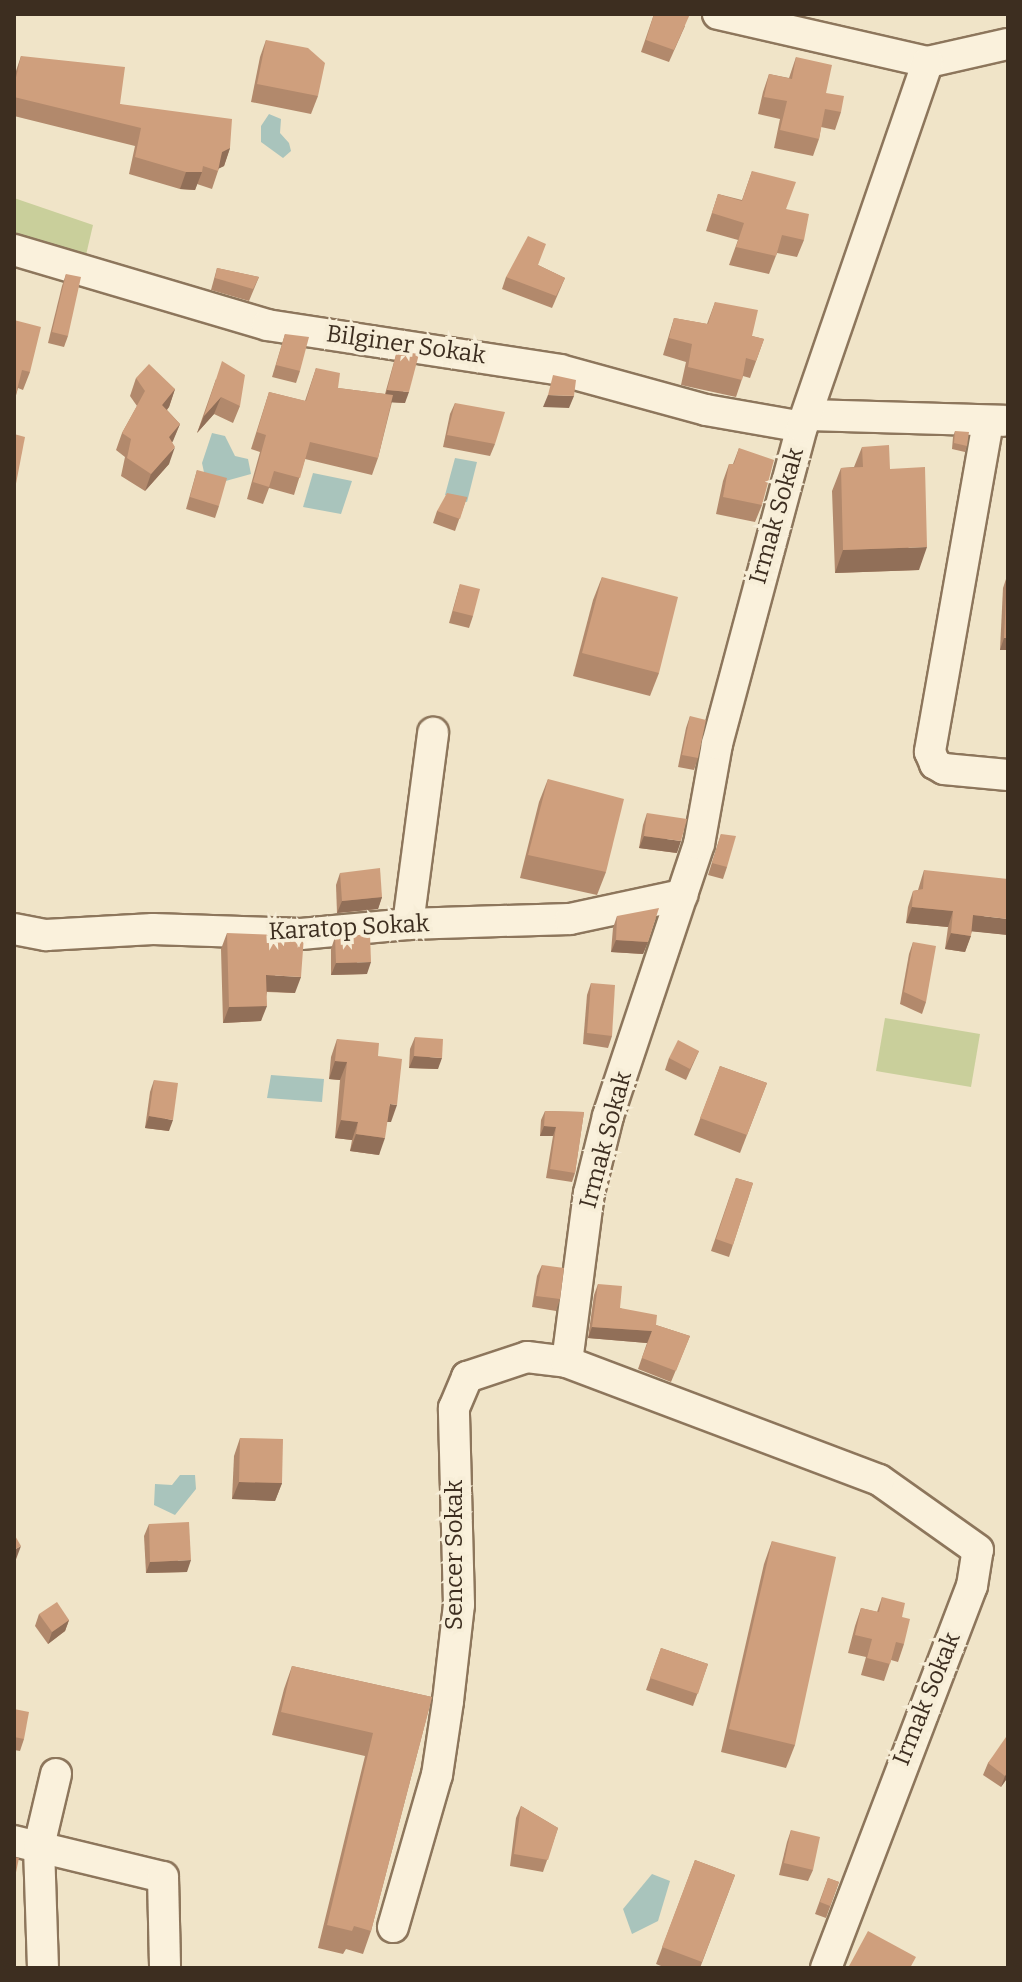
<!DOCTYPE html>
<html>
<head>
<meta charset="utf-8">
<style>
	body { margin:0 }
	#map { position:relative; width:1022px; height:1982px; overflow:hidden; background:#f0e4c8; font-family:Bitter,serif }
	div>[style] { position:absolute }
	.green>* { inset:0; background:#c9cf9b }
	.water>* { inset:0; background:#a9c4bc }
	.roads { filter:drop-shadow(2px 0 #8d765c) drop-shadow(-2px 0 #8d765c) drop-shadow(0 2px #8d765c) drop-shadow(0 -2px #8d765c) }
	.minor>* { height:30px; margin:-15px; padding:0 15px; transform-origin:15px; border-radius:15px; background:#faf1dc }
	.wall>* { inset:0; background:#b2896c }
	.shaded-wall>* { inset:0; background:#916f58 }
	.building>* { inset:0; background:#cf9f7d }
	span { translate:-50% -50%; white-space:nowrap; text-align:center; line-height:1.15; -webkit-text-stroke:7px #f7eed8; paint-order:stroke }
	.street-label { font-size:24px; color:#3d2e20 }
	.frame { position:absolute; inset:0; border:16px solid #3d2e20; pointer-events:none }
</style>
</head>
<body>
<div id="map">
	<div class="green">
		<i style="clip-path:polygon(14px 198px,93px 225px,83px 268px,14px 246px)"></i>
		<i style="clip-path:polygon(885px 1018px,980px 1034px,971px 1087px,876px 1071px)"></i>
	</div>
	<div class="water">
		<i style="clip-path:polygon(269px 114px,281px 119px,280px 133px,289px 143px,291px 151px,283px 158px,261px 142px,261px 126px)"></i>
		<i style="clip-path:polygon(212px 433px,225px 436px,235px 456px,248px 459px,251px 474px,222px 482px,205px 477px,202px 463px)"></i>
		<i style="clip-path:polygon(455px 458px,477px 462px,467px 502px,445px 495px)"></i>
		<i style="clip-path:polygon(313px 473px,352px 481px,341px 514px,303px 507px)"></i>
		<i style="clip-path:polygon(271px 1075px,324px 1079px,322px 1102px,267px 1098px)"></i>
		<i style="clip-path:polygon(180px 1475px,195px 1475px,196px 1489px,175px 1515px,154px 1505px,155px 1484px,172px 1485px)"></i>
		<i style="clip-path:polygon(652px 1874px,670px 1881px,658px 1921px,632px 1934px,623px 1909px)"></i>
	</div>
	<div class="roads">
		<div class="minor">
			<i style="left:718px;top:14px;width:215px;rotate:12.9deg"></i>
			<i style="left:928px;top:62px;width:82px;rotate:-12.7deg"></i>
			<i style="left:14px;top:250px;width:264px;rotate:16.5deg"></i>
			<i style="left:267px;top:325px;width:296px;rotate:8.7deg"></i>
			<i style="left:560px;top:370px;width:151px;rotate:15.3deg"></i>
			<i style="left:706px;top:410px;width:97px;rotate:10deg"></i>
			<i style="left:807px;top:415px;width:197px;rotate:1.7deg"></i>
			<i style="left:988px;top:422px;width:335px;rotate:100deg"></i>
			<i style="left:930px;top:752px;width:13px;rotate:67deg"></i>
			<i style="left:935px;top:764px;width:10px;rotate:29deg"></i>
			<i style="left:944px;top:769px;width:64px;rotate:5.4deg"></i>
			<i style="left:408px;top:924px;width:193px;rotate:-82.5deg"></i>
			<i style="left:14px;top:929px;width:33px;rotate:11deg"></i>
			<i style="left:46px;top:935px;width:107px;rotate:-3.2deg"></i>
			<i style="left:153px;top:929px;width:148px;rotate:1.9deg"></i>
			<i style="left:301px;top:934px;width:107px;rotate:-5.3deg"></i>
			<i style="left:408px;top:924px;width:162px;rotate:-1.8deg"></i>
			<i style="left:570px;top:919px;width:115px;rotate:-12.1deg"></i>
			<i style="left:14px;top:1841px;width:153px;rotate:13.6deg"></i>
			<i style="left:163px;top:1877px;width:91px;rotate:88.7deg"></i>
			<i style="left:393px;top:1927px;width:158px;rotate:-73.9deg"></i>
			<i style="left:437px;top:1775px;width:75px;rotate:-81.5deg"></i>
			<i style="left:448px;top:1701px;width:97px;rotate:-83.5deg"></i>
			<i style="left:459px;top:1605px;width:197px;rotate:-91.5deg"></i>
			<i style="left:454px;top:1408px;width:34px;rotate:-67deg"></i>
			<i style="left:467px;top:1377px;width:63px;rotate:-18.4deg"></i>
			<i style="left:527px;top:1357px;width:40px;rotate:7.1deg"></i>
			<i style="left:43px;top:1968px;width:122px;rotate:-91.9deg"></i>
			<i style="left:39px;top:1846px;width:74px;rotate:-76.7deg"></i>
			<i style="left:826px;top:1968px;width:409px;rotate:-69.1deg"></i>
			<i style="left:972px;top:1586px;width:36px;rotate:-81deg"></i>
			<i style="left:978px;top:1550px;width:121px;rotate:-144.7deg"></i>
			<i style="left:879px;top:1480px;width:334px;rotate:-159.3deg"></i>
			<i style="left:567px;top:1362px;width:170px;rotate:-82.6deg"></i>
			<i style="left:589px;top:1193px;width:79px;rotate:-76.1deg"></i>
			<i style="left:608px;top:1116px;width:287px;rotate:-71.5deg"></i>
			<i style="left:699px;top:844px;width:102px;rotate:-79.8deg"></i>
			<i style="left:717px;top:744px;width:328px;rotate:-75deg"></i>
			<i style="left:802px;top:427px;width:386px;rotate:-71deg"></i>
		</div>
	</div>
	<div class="wall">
		<i style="clip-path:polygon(654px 14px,685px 26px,669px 62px,641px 52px)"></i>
		<i style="clip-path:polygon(266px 40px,318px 96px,311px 114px,251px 102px,260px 57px)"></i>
		<i style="clip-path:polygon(21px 56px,120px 104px,230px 148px,224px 166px,219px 168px,212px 189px,197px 184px,195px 190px,180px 189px,129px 174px,135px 146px,14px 116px,14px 77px)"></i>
		<i style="clip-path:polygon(796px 57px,841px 112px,835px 130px,821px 127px,819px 139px,813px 156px,774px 148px,780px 119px,758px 114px,763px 92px,769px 74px,789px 78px)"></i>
		<i style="clip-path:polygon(752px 171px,786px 209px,804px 240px,797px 257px,777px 253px,769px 274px,729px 265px,738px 240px,706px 231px,718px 194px,742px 200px)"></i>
		<i style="clip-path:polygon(538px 265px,565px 278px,552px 308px,502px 289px,506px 277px)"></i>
		<i style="clip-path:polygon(217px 268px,259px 277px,249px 301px,211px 290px)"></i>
		<i style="clip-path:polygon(66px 274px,68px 336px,64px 347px,48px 343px,62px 286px)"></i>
		<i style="clip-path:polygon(715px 302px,752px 336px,764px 339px,750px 378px,743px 376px,736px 397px,681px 385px,686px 362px,663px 355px,674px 318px,707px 324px)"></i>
		<i style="clip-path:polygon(14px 320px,30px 372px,23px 390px,18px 388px,14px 403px)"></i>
		<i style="clip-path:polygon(285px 334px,300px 371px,296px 383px,272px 377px)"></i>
		<i style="clip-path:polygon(397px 351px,405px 403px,392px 402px,378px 458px,372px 475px,305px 459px,294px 495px,269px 488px,263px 504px,247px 499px,260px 452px,251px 449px,269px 392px,305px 401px,316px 368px,338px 388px,385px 394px)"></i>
		<i style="clip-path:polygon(136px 378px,175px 389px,169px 407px,167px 410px,180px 424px,172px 442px,169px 464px,145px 491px,121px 476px,125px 457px,116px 450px,122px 433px,137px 406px,130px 396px)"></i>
		<i style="clip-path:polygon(216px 379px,240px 406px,233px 423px,214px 414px,197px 433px)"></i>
		<i style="clip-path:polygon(455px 403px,495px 444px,490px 456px,443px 447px,450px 414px)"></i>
		<i style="clip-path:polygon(955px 431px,967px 446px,965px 452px,952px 449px,953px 437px)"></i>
		<i style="clip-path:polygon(862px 447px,919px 570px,835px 573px,832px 491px,841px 468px,854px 467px)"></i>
		<i style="clip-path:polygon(739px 448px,762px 505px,755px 522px,716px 514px,723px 481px,729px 464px,733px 464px)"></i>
		<i style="clip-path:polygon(197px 470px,219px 506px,215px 518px,186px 509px)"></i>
		<i style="clip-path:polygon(467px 497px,455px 531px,433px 523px,437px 511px)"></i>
		<i style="clip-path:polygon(1007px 576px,1008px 650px,1000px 650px,1003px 588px)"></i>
		<i style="clip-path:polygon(602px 577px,659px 673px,650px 696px,573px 676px,593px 600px)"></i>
		<i style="clip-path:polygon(460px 584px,473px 616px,469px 628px,449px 623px)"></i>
		<i style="clip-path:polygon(690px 716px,698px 758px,694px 770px,678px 767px,686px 728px)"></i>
		<i style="clip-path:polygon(548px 779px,606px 872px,597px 895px,520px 878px,539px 802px)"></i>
		<i style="clip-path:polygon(647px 813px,677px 853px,639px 848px,643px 825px)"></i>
		<i style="clip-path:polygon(721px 834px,727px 867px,723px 879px,708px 875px)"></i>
		<i style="clip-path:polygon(924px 870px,1008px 935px,972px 931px,965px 952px,945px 949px,948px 927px,906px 923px,908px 907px,913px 891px,918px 890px)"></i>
		<i style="clip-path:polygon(340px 873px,382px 897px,378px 909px,337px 913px,336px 885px)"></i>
		<i style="clip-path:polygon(617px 916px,648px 942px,643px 954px,611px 952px,613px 928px)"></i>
		<i style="clip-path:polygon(227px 933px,295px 993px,267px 992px,261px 1021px,223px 1023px,221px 949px)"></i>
		<i style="clip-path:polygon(335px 937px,367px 974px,331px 975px,331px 949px)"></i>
		<i style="clip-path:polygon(913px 942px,926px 1002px,922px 1014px,900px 1004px,909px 954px)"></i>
		<i style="clip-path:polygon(591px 983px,612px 1036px,608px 1048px,583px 1044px,587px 995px)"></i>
		<i style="clip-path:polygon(415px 1037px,438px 1069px,409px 1068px,410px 1049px)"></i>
		<i style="clip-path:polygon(337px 1039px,378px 1056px,391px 1122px,387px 1122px,379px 1155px,350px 1151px,352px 1140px,335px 1138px,340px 1080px,329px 1079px,331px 1057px)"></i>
		<i style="clip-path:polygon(699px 1051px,686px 1080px,665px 1070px,669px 1058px)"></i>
		<i style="clip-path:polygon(720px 1066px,767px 1083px,740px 1153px,694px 1135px)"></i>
		<i style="clip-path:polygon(154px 1080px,169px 1131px,145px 1128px,150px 1092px)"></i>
		<i style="clip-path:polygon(545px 1111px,584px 1112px,575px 1173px,572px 1182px,546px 1178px,553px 1136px,540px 1136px,541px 1120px)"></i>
		<i style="clip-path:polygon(736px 1178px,753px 1183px,729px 1257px,711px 1251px)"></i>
		<i style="clip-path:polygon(542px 1265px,560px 1299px,556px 1311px,532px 1307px,537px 1276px)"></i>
		<i style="clip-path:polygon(598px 1284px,620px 1308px,656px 1325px,690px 1336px,671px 1382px,638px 1369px,647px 1343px,588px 1338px,594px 1295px)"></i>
		<i style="clip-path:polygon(240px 1438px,282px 1483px,275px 1501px,232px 1499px,234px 1456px)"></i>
		<i style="clip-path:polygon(149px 1524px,187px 1572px,146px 1573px,144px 1536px)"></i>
		<i style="clip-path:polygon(772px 1541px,795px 1745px,786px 1768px,721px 1752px,764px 1564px)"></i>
		<i style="clip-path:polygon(882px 1597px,902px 1617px,904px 1644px,898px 1662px,891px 1660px,884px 1681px,861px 1675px,866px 1657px,848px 1653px,855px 1626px,861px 1608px,877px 1612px)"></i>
		<i style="clip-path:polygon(39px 1614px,69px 1620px,65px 1631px,48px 1644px,35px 1626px)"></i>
		<i style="clip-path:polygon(661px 1648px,708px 1664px,693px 1706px,646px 1690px)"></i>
		<i style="clip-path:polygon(292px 1666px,432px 1697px,371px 1931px,363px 1954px,346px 1949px,343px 1954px,318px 1948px,365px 1756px,272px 1735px,284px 1689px)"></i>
		<i style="clip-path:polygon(14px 1709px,24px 1739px,20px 1751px,14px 1750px)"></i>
		<i style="clip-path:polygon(1008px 1739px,1008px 1777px,1001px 1787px,983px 1775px,988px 1763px)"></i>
		<i style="clip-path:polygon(521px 1806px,558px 1828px,543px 1872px,510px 1866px,516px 1818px)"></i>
		<i style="clip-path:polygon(791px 1830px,813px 1870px,808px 1881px,779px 1875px,787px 1842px)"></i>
		<i style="clip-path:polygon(695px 1860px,735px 1875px,700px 1968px,666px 1968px,656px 1964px)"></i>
		<i style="clip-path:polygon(828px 1878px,839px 1882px,826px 1918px,815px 1914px)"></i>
	</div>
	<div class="shaded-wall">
		<i style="clip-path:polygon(230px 148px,224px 166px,216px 170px,222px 152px)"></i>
		<i style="clip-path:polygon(186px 172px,202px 172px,195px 190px,180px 189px)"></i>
		<i style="clip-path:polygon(175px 389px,169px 407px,156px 422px,162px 405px)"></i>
		<i style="clip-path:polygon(387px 390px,409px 392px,405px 403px,383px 402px)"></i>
		<i style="clip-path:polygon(548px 395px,574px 396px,569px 408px,543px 407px)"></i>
		<i style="clip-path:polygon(221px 397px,214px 414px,197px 433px,204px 416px)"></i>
		<i style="clip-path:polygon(180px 424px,173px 441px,163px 455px,169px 437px)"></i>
		<i style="clip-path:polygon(175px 447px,169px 464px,145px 491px,151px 474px)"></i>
		<i style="clip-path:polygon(927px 547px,919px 570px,835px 573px,843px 550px)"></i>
		<i style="clip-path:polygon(1004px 638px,1008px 638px,1008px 650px,1000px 650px)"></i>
		<i style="clip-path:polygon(644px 836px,681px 841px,677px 853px,639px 848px)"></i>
		<i style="clip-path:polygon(382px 897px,378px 909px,337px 913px,342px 901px)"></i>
		<i style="clip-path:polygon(912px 907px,953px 911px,948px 927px,906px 923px)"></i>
		<i style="clip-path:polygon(973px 915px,1008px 919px,1008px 935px,968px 931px)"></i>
		<i style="clip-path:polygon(951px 933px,971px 936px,965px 952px,945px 949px)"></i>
		<i style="clip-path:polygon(616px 940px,648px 942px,643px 954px,611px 952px)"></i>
		<i style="clip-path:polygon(371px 962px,367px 974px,331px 975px,336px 963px)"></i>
		<i style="clip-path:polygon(266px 975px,301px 977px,295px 993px,260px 991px)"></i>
		<i style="clip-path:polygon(267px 1006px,261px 1021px,223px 1023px,229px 1007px)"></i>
		<i style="clip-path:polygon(414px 1056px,442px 1058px,438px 1069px,409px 1068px)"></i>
		<i style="clip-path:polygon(335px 1061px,347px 1062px,340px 1080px,329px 1079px)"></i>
		<i style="clip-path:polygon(390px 1104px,397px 1105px,391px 1122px,383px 1122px)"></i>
		<i style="clip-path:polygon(149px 1116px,173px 1120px,169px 1131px,145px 1128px)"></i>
		<i style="clip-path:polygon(341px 1120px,358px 1122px,352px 1140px,335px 1138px)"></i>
		<i style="clip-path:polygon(544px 1126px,556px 1127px,553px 1136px,540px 1136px)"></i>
		<i style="clip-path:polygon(356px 1134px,385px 1138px,379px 1155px,350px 1151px)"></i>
		<i style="clip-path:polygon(592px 1327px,652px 1331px,647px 1343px,588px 1338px)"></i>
		<i style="clip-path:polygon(239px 1482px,282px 1483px,275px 1501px,232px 1499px)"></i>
		<i style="clip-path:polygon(21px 1546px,15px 1562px,14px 1562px,14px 1550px)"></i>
		<i style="clip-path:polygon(191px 1560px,187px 1572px,146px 1573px,150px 1562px)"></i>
		<i style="clip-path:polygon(69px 1620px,65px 1631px,48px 1644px,52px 1632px)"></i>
		<i style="clip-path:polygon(1008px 1771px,1008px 1777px,1001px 1787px,1005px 1776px)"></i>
	</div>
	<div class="building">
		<i style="clip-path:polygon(654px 14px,690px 14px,674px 50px,646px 40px)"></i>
		<i style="clip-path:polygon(266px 40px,308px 48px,325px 63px,318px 96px,257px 84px)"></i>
		<i style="clip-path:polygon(21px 56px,125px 67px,120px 104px,232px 119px,230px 148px,222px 152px,218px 171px,203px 166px,202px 172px,186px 172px,135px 157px,141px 128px,14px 97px,14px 86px)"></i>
		<i style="clip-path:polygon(796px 57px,832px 65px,826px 93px,844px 96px,841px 112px,825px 109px,819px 139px,780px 130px,787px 101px,764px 97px,769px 74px,792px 79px)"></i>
		<i style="clip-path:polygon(752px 171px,796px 182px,786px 209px,809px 214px,804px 240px,782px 235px,776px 256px,736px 247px,744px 223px,712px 213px,718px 194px,742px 201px)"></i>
		<i style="clip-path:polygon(528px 236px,546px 244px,538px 265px,565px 278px,556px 296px,506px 277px)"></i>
		<i style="clip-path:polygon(217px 268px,259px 277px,253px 289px,215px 278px)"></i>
		<i style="clip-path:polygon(66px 274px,81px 277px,68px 336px,52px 332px)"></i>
		<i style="clip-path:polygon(715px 302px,758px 310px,752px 336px,764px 339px,756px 361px,746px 358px,742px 380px,688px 367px,692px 344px,669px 338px,674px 318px,708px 324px)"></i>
		<i style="clip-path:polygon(14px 320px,41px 327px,30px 372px,22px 370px,14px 402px)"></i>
		<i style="clip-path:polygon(285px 334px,309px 337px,300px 371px,276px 365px)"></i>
		<i style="clip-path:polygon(397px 351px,419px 354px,409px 392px,387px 390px)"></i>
		<i style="clip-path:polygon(222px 361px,245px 375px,240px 406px,221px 397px,204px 416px)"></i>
		<i style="clip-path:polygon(149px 364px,175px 389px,162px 405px,180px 424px,169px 437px,175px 447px,151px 474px,127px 458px,131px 439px,122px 433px,145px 391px,136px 378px)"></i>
		<i style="clip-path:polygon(316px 368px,340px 373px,338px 388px,393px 395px,378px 458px,310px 442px,300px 478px,274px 471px,269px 487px,253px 482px,266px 435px,257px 432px,269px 392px,306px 401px)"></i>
		<i style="clip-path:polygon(553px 375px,576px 380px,574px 396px,548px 395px)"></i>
		<i style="clip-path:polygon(455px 403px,505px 412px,495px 444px,447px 435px)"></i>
		<i style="clip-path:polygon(955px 431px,969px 432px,967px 446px,954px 443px)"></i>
		<i style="clip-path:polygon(14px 434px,25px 437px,14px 494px)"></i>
		<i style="clip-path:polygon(889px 445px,890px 469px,925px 467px,927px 547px,843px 550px,841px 468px,863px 467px,862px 447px)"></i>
		<i style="clip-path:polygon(739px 448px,774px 460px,762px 505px,723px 497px,729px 464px,734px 464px)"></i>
		<i style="clip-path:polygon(197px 470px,227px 478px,219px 506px,190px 497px)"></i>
		<i style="clip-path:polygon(447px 493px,467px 497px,460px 519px,437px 511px)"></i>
		<i style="clip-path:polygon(1007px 576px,1008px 576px,1008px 638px,1004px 638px)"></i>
		<i style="clip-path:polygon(602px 577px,678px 597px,659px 673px,582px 653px)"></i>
		<i style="clip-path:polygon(460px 584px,480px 589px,473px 616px,453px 611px)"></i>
		<i style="clip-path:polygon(690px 716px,706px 720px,698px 758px,682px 755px)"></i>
		<i style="clip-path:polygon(548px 779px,624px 799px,606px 872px,528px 855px)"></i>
		<i style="clip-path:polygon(647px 813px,687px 819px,681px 841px,644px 836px)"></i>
		<i style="clip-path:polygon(721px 834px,736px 836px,727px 867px,712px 863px)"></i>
		<i style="clip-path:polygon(380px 868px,382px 897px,342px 901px,340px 873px)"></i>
		<i style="clip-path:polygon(924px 870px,1008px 879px,1008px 919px,973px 915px,971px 936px,951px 933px,953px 911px,912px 907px,913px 891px,923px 889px)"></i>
		<i style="clip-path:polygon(659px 908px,648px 942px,616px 940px,617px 916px)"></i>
		<i style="clip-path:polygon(227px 933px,304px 936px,301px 977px,266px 975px,267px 1006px,229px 1007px)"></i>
		<i style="clip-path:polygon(370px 934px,371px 962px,336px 963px,335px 937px)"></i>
		<i style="clip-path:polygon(913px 942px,936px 946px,926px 1002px,904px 992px)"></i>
		<i style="clip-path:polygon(591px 983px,615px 985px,612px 1036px,587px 1033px)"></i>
		<i style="clip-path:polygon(415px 1037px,443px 1039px,442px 1058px,414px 1056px)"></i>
		<i style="clip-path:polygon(337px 1039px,379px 1043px,378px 1056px,402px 1059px,397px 1105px,390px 1104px,385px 1138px,356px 1134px,358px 1122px,341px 1120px,347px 1062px,335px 1061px)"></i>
		<i style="clip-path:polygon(678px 1040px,699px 1051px,690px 1069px,669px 1058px)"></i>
		<i style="clip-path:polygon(720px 1066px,767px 1083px,747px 1135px,700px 1118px)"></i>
		<i style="clip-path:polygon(154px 1080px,178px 1083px,173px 1120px,149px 1116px)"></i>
		<i style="clip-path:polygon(545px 1111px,584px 1112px,575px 1173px,550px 1169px,556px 1127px,544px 1126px)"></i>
		<i style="clip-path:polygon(736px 1178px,753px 1183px,733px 1245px,716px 1239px)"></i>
		<i style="clip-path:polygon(542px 1265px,564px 1268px,560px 1299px,536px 1296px)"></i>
		<i style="clip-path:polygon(598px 1284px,622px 1286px,620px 1308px,657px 1315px,656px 1325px,690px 1336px,676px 1371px,642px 1358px,652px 1331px,592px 1327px)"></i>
		<i style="clip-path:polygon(240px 1438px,283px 1439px,282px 1483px,239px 1482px)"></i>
		<i style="clip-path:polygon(189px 1522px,191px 1560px,150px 1562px,149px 1524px)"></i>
		<i style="clip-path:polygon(14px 1534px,21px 1546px,14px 1550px)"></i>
		<i style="clip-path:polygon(772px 1541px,836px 1557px,795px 1745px,729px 1729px)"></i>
		<i style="clip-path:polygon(882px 1597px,905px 1603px,902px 1617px,910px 1619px,904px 1644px,896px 1642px,890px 1664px,867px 1658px,872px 1639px,855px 1635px,861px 1608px,879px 1612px)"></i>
		<i style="clip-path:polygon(57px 1602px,69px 1620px,52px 1632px,39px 1614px)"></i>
		<i style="clip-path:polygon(661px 1648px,708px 1664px,698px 1694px,650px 1678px)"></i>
		<i style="clip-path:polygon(292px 1666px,432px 1697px,371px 1931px,354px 1926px,352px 1931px,327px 1925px,373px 1733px,281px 1712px)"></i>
		<i style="clip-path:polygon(14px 1709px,29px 1712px,24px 1739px,14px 1737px)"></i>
		<i style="clip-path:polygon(1006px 1737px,1008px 1739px,1008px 1771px,1005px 1776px,988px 1763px)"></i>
		<i style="clip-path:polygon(521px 1806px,558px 1828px,548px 1860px,514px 1854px)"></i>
		<i style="clip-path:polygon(791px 1830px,820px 1837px,813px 1870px,784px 1863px)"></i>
		<i style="clip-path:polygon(14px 1857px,19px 1858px,14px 1882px)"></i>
		<i style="clip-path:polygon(695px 1860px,735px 1875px,702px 1962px,662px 1947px)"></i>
		<i style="clip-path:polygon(828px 1878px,839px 1882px,830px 1906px,820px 1902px)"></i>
		<i style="clip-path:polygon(868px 1931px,916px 1957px,910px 1968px,885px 1968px,883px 1967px,882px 1968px,848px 1968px)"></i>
	</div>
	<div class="street-label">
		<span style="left:406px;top:345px;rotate:8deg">Bilginer Sokak</span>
		<span style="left:777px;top:516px;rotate:-74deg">Irmak Sokak</span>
		<span style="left:349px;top:928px;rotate:-3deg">Karatop Sokak</span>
		<span style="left:606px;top:1140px;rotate:-75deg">Irmak Sokak</span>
		<span style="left:455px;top:1555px;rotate:-90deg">Sencer Sokak</span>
		<span style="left:927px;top:1699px;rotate:-68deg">Irmak Sokak</span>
	</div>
	<div class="frame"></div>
</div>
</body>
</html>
